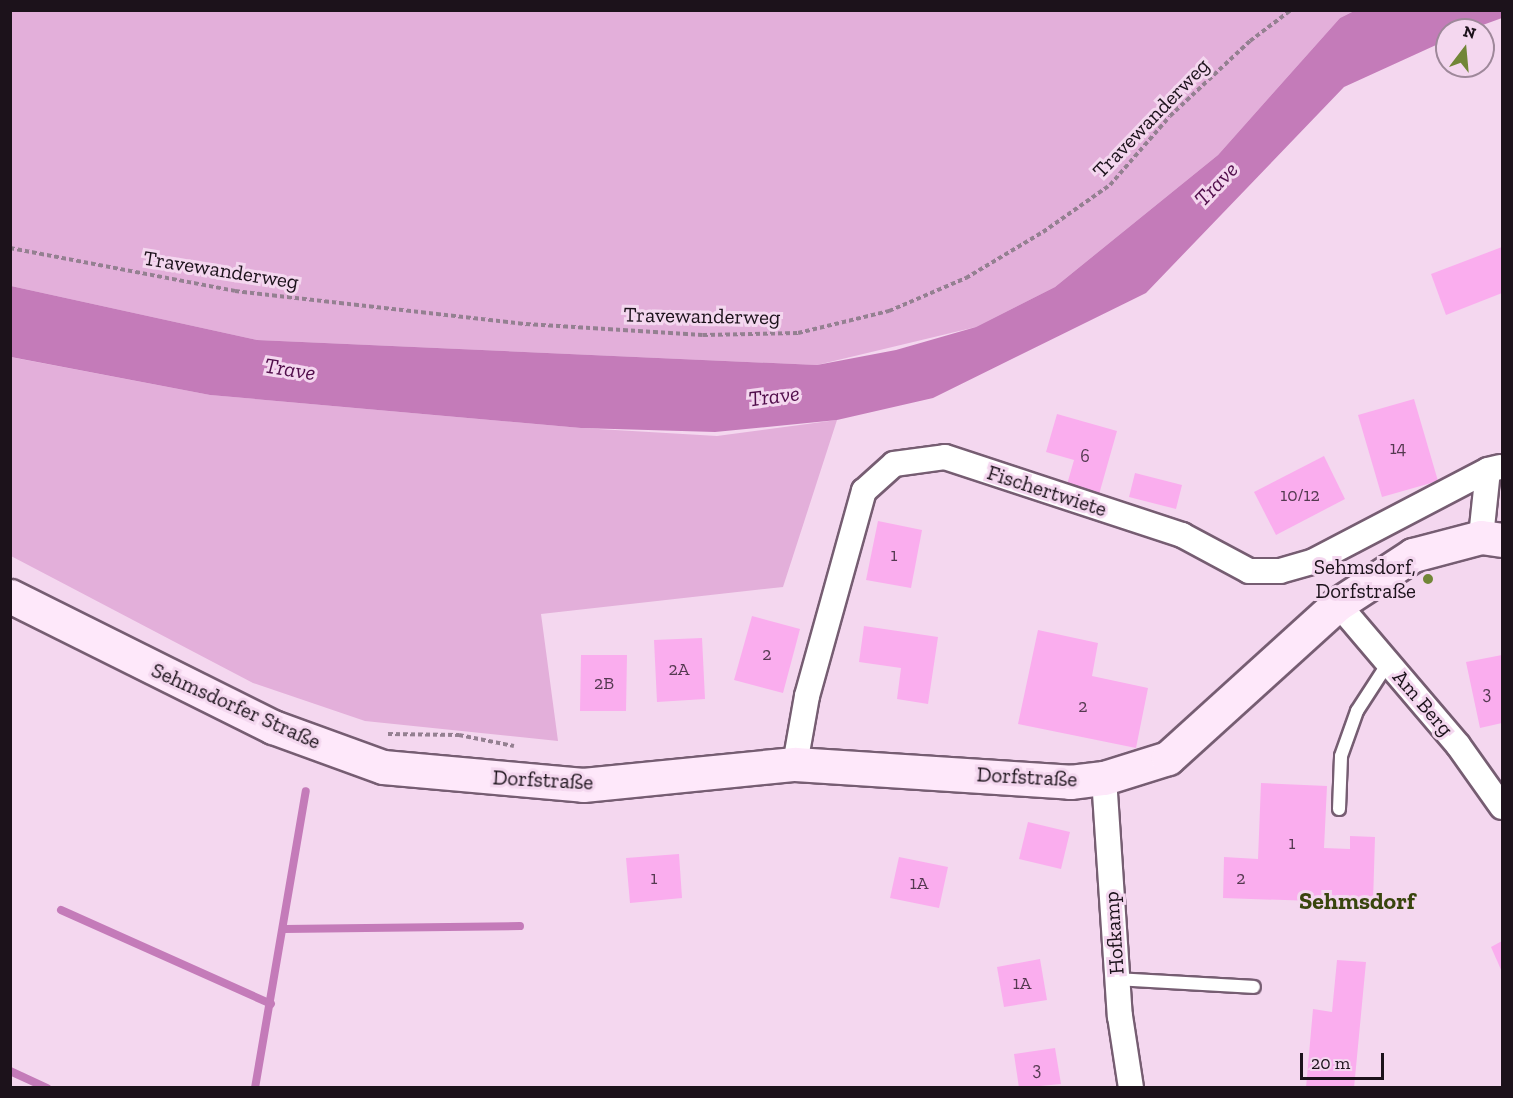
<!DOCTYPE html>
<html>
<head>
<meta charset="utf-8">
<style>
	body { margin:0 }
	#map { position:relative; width:1513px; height:1098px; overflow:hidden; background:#f4d7ef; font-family:"Zilla Slab",serif }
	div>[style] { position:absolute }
	.green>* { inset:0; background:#e3afda }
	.water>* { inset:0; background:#c47bb9 }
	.stream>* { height:8px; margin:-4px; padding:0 4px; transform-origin:4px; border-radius:4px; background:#c47bb9 }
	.building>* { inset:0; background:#faadee }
	.path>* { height:4px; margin-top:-2px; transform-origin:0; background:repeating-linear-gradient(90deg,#948091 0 4.5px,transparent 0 7.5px) }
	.roads { filter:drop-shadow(2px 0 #765d72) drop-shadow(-2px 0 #765d72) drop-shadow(0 2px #765d72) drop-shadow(0 -2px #765d72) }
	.lane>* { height:12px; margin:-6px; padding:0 6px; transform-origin:6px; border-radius:6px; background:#fff }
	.street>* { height:24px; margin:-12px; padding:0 12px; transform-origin:12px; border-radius:12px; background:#fff }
	.secondary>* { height:33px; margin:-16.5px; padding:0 16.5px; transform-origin:16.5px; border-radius:16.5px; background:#fee8fa }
	.dots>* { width:16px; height:16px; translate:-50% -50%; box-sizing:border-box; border:3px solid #f4d7ef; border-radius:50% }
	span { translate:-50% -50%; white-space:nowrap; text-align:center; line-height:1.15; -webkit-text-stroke:6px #f4d7ef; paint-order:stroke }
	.number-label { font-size:18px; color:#543950 }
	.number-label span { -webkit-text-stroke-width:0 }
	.street-label { font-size:21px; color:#1c121b }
	.poi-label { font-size:21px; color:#1c121b }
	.right { translate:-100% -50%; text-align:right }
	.water-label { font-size:22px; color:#510e4b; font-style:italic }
	.quarter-label { font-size:24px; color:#38450d; font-weight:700 }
	.frame { position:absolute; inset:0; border:12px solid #1c121b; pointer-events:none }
	.north { position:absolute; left:1435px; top:18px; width:60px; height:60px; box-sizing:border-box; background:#f4d7ef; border:2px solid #9e889a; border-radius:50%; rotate:16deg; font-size:16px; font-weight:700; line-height:24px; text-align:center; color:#1c121b }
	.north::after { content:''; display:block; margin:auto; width:21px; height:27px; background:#718637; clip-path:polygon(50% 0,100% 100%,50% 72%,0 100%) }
	.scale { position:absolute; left:1300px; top:1053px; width:84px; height:27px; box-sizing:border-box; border:3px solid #1c121b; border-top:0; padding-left:8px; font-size:18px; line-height:21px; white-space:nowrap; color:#1c121b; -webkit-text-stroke:4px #f4d7ef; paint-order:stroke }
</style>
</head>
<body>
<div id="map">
	<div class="green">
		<i style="clip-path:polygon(11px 11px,1354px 11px,1340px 18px,1218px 155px,1055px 287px,976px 327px,817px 365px,257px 340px,11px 286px)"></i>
		<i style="clip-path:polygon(10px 357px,210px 395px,581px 428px,717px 436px,837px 420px,783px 587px,541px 614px,558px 741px,365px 721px,253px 683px,11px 556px)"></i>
	</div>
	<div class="water">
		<i style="clip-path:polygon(1354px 11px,1502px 11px,1502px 18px,1469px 30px,1447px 30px,1447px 40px,1344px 87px,1146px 293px,933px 398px,837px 420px,715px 432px,581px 428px,210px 395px,11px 357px,11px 286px,257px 340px,817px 365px,896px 350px,976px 327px,1055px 287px,1218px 155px,1340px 18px)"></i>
	</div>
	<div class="stream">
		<i style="left:61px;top:910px;width:230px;rotate:24.1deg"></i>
		<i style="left:284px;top:929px;width:236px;rotate:-0.7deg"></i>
		<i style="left:10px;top:1071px;width:41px;rotate:24.7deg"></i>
		<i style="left:255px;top:1088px;width:301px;rotate:-80.3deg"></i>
	</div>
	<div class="building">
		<i style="clip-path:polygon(1502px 247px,1502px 293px,1446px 315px,1431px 274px)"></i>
		<i style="clip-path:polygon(1414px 399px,1438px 481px,1382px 497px,1358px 415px)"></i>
		<i style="clip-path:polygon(1057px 414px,1117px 431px,1098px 498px,1066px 488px,1074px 460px,1046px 452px)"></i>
		<i style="clip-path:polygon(1324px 456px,1345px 499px,1276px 535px,1254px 492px)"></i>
		<i style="clip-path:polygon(1135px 473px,1182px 485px,1176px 509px,1129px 497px)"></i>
		<i style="clip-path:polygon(878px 521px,922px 530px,911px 588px,866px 580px)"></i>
		<i style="clip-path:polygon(752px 616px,800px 629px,783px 693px,734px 680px)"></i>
		<i style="clip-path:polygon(864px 626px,938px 637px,928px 704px,897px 699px,901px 668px,859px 662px)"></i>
		<i style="clip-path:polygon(1038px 630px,1098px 643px,1092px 676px,1148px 688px,1136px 748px,1018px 724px)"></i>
		<i style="clip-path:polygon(702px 638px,705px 699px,657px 702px,654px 640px)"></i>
		<i style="clip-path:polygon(581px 655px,627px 655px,626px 711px,580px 711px)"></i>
		<i style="clip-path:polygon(1502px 655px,1502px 723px,1480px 728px,1466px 662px)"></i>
		<i style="clip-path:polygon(1261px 783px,1327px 786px,1324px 848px,1350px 849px,1350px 836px,1375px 837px,1373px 903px,1223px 898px,1224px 857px,1258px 859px)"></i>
		<i style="clip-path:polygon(1028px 822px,1070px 832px,1061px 869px,1019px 859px)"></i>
		<i style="clip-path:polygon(679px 854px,682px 898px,630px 903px,626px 858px)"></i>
		<i style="clip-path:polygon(899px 857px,948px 867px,939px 908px,890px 898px)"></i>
		<i style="clip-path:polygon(1502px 941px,1502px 972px,1491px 947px)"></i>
		<i style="clip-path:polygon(1040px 959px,1047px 1000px,1004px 1007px,997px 967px)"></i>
		<i style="clip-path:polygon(1337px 960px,1366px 962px,1354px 1088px,1306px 1088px,1313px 1009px,1332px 1012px)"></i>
		<i style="clip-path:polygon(1055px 1048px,1061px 1084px,1019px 1088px,1014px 1054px)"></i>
	</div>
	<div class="path">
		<i style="left:10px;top:248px;width:229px;rotate:10.8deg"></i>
		<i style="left:235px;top:291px;width:293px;rotate:6.5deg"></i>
		<i style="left:526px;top:324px;width:177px;rotate:3.6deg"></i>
		<i style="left:703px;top:335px;width:95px;rotate:-1.2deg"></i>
		<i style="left:798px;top:333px;width:94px;rotate:-13.6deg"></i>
		<i style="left:889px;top:311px;width:84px;rotate:-23.2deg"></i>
		<i style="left:966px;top:278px;width:90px;rotate:-30.9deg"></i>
		<i style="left:1043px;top:232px;width:82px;rotate:-35deg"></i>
		<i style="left:1110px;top:185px;width:91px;rotate:-49deg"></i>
		<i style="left:1170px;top:116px;width:110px;rotate:-43.2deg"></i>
		<i style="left:1250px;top:41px;width:51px;rotate:-37.1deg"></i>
		<i style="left:388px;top:734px;width:71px;rotate:0.8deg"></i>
		<i style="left:459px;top:735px;width:56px;rotate:11.3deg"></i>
	</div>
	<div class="roads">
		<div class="lane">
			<i style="left:1339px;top:809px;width:53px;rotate:-87.8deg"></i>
			<i style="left:1341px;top:756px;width:48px;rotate:-70.4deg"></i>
			<i style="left:1357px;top:711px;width:57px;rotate:-57.1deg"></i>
			<i style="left:1117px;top:979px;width:137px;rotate:3.3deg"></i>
		</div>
		<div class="street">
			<i style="left:1481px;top:537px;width:67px;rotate:-84deg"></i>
			<i style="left:1488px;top:470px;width:12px;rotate:-14deg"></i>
			<i style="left:1338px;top:604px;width:185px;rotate:49.6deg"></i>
			<i style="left:1458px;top:745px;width:76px;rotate:54.6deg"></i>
			<i style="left:795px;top:764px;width:69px;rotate:-80deg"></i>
			<i style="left:807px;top:696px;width:213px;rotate:-74.5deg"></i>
			<i style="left:864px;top:491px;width:40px;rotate:-42deg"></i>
			<i style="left:894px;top:464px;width:51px;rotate:-7.8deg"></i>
			<i style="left:945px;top:457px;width:250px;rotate:18.2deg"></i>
			<i style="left:1182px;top:535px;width:76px;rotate:28.2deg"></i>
			<i style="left:1249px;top:571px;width:31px"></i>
			<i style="left:1280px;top:571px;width:35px;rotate:-16deg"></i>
			<i style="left:1314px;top:561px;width:196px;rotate:-27.6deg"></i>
			<i style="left:1104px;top:778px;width:239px;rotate:86.2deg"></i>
			<i style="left:1120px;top:1016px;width:73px;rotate:81.3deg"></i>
		</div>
		<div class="secondary">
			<i style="left:10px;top:596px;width:294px;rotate:26.5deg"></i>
			<i style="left:273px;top:727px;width:117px;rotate:20deg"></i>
			<i style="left:383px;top:767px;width:201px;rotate:5.1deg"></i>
			<i style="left:583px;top:785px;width:213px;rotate:-5.7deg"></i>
			<i style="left:795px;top:764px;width:276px;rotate:3.7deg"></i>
			<i style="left:1070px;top:782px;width:34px;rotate:-7deg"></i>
			<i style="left:1104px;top:778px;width:67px;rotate:-17.4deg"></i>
			<i style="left:1168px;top:758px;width:229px;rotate:-42.2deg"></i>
			<i style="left:1338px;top:604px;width:90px;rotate:-33.2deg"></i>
			<i style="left:1413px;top:555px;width:70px;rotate:-14.8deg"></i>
			<i style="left:1481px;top:537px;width:21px;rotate:8deg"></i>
		</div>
	</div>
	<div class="dots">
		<i style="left:1428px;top:579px;background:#718637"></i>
	</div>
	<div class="number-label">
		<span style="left:1398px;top:448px">14</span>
		<span style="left:1085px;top:456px">6</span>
		<span style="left:1300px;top:495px">10/12</span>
		<span style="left:894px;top:555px">1</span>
		<span style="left:767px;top:654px">2</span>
		<span style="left:679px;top:669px">2A</span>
		<span style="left:604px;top:683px">2B</span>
		<span style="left:1487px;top:693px">3</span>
		<span style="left:1083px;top:706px">2</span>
		<span style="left:1292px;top:843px">1</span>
		<span style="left:654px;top:878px">1</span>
		<span style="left:1241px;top:878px">2</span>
		<span style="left:919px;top:883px">1A</span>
		<span style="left:1022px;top:983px">1A</span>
		<span style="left:1037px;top:1069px">3</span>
	</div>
	<div class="street-label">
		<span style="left:1151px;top:118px;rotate:-46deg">Travewanderweg</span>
		<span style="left:221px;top:270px;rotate:9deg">Travewanderweg</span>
		<span style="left:702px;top:316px;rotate:1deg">Travewanderweg</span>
		<span style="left:1047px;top:491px;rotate:18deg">Fischertwiete</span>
		<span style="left:1423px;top:703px;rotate:49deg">Am Berg</span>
		<span style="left:236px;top:706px;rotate:24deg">Sehmsdorfer Straße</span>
		<span style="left:1027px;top:777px;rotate:3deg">Dorfstraße</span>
		<span style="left:543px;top:780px;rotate:3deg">Dorfstraße</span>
		<span style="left:1114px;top:933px;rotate:-94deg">Hofkamp</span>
	</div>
	<div class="poi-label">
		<span class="right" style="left:1416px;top:579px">Sehmsdorf,<br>Dorfstraße</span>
	</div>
	<div class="water-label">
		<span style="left:1216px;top:184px;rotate:-46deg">Trave</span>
		<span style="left:290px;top:369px;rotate:9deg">Trave</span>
		<span style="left:774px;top:396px;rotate:-7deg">Trave</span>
	</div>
	<div class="quarter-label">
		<span style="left:1357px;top:901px">Sehmsdorf</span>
	</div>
	<div class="frame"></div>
	<div class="north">N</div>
	<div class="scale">20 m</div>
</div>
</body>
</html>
